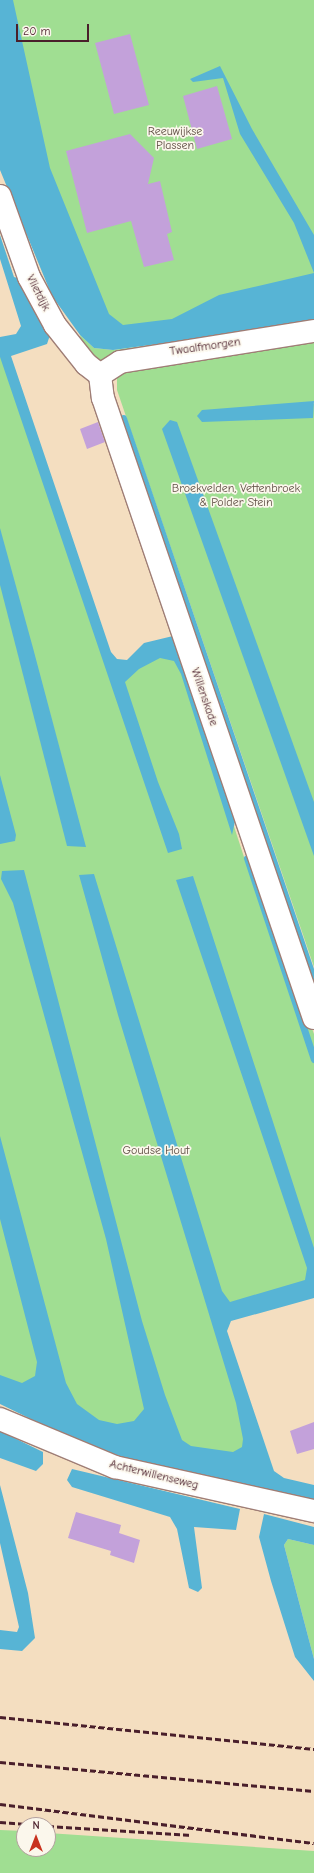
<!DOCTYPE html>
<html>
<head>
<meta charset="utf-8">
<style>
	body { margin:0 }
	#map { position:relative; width:314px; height:1873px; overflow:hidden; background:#f4dec0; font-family:"Comic Neue",sans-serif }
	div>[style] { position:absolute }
	.green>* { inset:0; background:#a0de92 }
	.water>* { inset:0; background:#57b4d5 }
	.stream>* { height:7px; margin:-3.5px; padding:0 3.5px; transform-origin:3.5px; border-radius:3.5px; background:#57b4d5 }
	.building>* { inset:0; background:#c3a1da }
	.roads { filter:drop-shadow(1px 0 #9f7e76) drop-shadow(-1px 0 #9f7e76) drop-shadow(0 1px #9f7e76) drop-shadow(0 -1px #9f7e76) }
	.minor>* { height:22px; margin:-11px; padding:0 11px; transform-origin:11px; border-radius:11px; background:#fff }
	.rail>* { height:3px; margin-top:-1.5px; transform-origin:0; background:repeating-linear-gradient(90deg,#4a1f2b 0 6px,transparent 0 9px) }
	span { translate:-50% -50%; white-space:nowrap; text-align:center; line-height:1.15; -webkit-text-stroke:3.5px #fbf7ec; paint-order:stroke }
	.park-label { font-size:12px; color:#604f45 }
	.street-label { font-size:12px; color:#4a1f2b }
	.north { position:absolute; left:16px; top:1817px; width:40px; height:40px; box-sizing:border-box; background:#fbf7ec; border:1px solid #b4a19f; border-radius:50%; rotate:0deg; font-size:11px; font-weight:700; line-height:16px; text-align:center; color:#4a1f2b }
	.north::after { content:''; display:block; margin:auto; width:14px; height:18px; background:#c8321e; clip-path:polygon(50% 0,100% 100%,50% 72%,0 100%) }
	.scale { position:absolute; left:16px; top:24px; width:73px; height:18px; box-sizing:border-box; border:2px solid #4a1f2b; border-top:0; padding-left:5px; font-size:12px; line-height:14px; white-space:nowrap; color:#4a1f2b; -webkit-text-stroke:3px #fbf7ec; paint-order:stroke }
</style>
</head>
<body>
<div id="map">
	<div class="green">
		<i style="clip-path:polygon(0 0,314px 0,314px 305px,109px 335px,0 84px)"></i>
		<i style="clip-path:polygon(314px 323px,314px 401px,298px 405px,314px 404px,314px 967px,117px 390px,117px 375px,82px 346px,80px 335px,94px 348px,113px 350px)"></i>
		<i style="clip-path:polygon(0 345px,110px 668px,176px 649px,244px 857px,251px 861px,314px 1034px,314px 1290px,219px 1317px,256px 1468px,192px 1467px,0 1382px)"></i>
		<i style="clip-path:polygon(288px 1539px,314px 1545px,314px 1659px,284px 1545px)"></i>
		<i style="clip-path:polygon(0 1830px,24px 1831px,24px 1849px,48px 1849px,48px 1833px,314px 1851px,314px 1873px,0 1873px)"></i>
	</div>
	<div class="water">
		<i style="clip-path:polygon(0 0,13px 0,50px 168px,109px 314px,123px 325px,172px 319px,219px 295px,314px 273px,294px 223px,240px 134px,223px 78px,193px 82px,190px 79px,220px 66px,252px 129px,314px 235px,314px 323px,113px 350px,94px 348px,80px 335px,52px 296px,0 170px)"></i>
		<i style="clip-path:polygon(0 235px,14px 277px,21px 279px,50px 335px,47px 344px,11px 356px,111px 652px,117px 659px,127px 660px,144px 643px,173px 636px,236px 817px,232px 835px,181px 674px,174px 661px,160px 658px,139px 669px,125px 682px,158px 782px,179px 834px,182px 849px,168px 853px,0 357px,0 337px,16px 334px,21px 326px,0 259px)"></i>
		<i style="clip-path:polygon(314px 401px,313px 418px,202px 422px,197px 416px,202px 410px)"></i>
		<i style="clip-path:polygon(170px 420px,177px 422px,314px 802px,314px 856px,162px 429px)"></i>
		<i style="clip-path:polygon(0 528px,33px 648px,86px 847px,67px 846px,0 585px)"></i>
		<i style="clip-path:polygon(0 775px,16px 835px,15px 841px,0 844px)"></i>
		<i style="clip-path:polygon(24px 870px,142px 1321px,165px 1395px,182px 1440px,191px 1446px,233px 1452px,242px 1447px,243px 1439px,236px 1403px,118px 1015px,79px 875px,94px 874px,222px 1291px,230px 1302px,305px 1280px,307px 1268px,176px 880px,193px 876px,314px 1248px,314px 1298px,231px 1321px,227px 1331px,274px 1471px,284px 1478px,314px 1485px,314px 1499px,139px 1463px,68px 1437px,0 1404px,0 1375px,22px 1383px,35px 1376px,37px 1362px,0 1219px,0 1136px,66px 1383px,77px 1404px,99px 1420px,117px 1424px,134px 1421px,144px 1409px,106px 1239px,13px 903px,1px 879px,2px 871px)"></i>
		<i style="clip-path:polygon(0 1431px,43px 1452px,43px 1464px,36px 1471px,0 1458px)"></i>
		<i style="clip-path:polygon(72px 1469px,240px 1509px,236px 1530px,194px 1527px,202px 1588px,198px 1592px,189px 1588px,177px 1529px,170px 1517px,72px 1487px,67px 1480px)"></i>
		<i style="clip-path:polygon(0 1485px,28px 1593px,35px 1638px,22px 1651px,0 1649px,0 1630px,17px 1632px,19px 1627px,0 1543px)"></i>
		<i style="clip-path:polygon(264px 1514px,314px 1527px,314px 1545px,288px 1539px,284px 1545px,314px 1659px,314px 1681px,295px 1657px,271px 1581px,259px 1537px)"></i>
	</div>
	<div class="stream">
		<i style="left:123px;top:418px;width:595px;rotate:71.26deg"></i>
		<i style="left:247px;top:858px;width:212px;rotate:71.6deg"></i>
	</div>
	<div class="building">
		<i style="clip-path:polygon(130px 34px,149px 105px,114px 114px,95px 43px)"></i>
		<i style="clip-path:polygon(217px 86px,232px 139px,197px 149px,183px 96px)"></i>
		<i style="clip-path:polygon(130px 134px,154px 158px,148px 184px,160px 181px,172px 232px,167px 234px,174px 260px,144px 267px,131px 221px,87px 233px,66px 151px)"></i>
		<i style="clip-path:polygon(98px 422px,105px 442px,87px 449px,80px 429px)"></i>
		<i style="clip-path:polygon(314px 1422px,314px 1449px,297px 1454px,290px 1431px)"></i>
		<i style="clip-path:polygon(76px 1512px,121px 1525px,119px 1533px,140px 1540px,134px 1563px,110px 1555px,111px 1551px,68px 1538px)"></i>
	</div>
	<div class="roads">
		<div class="minor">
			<i style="left:0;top:196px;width:86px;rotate:70.3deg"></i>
			<i style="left:29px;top:277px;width:55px;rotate:61.6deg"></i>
			<i style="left:55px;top:325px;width:50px;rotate:51.5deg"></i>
			<i style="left:86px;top:364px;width:18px;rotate:38deg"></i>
			<i style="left:100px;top:375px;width:23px;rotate:83deg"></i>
			<i style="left:103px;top:398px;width:655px;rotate:71.21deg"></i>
			<i style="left:100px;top:375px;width:24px;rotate:-33deg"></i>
			<i style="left:120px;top:362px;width:196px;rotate:-9.1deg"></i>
			<i style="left:0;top:1419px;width:125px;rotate:22.7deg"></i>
			<i style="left:115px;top:1467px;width:204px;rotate:12.5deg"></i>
		</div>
	</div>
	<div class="rail">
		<i style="left:0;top:1717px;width:316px;rotate:5.8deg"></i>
		<i style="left:0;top:1762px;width:315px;rotate:5.3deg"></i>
		<i style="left:0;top:1804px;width:316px;rotate:7.1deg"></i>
		<i style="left:0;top:1822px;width:40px;rotate:4.3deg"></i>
		<i style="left:48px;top:1826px;width:144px;rotate:3.6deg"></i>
	</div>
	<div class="park-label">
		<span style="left:175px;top:139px">Reeuwijkse<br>Plassen</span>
		<span style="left:236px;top:496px">Broekvelden, Vettenbroek<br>&amp; Polder Stein</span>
		<span style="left:156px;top:1151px">Goudse Hout</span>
	</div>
	<div class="street-label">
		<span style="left:38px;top:293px;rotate:63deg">Vlietdijk</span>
		<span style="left:205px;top:347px;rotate:-8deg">Twaalfmorgen</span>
		<span style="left:204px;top:697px;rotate:71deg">Willenskade</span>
		<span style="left:154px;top:1475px;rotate:14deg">Achterwillenseweg</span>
	</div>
	<div class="north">N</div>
	<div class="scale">20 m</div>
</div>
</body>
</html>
